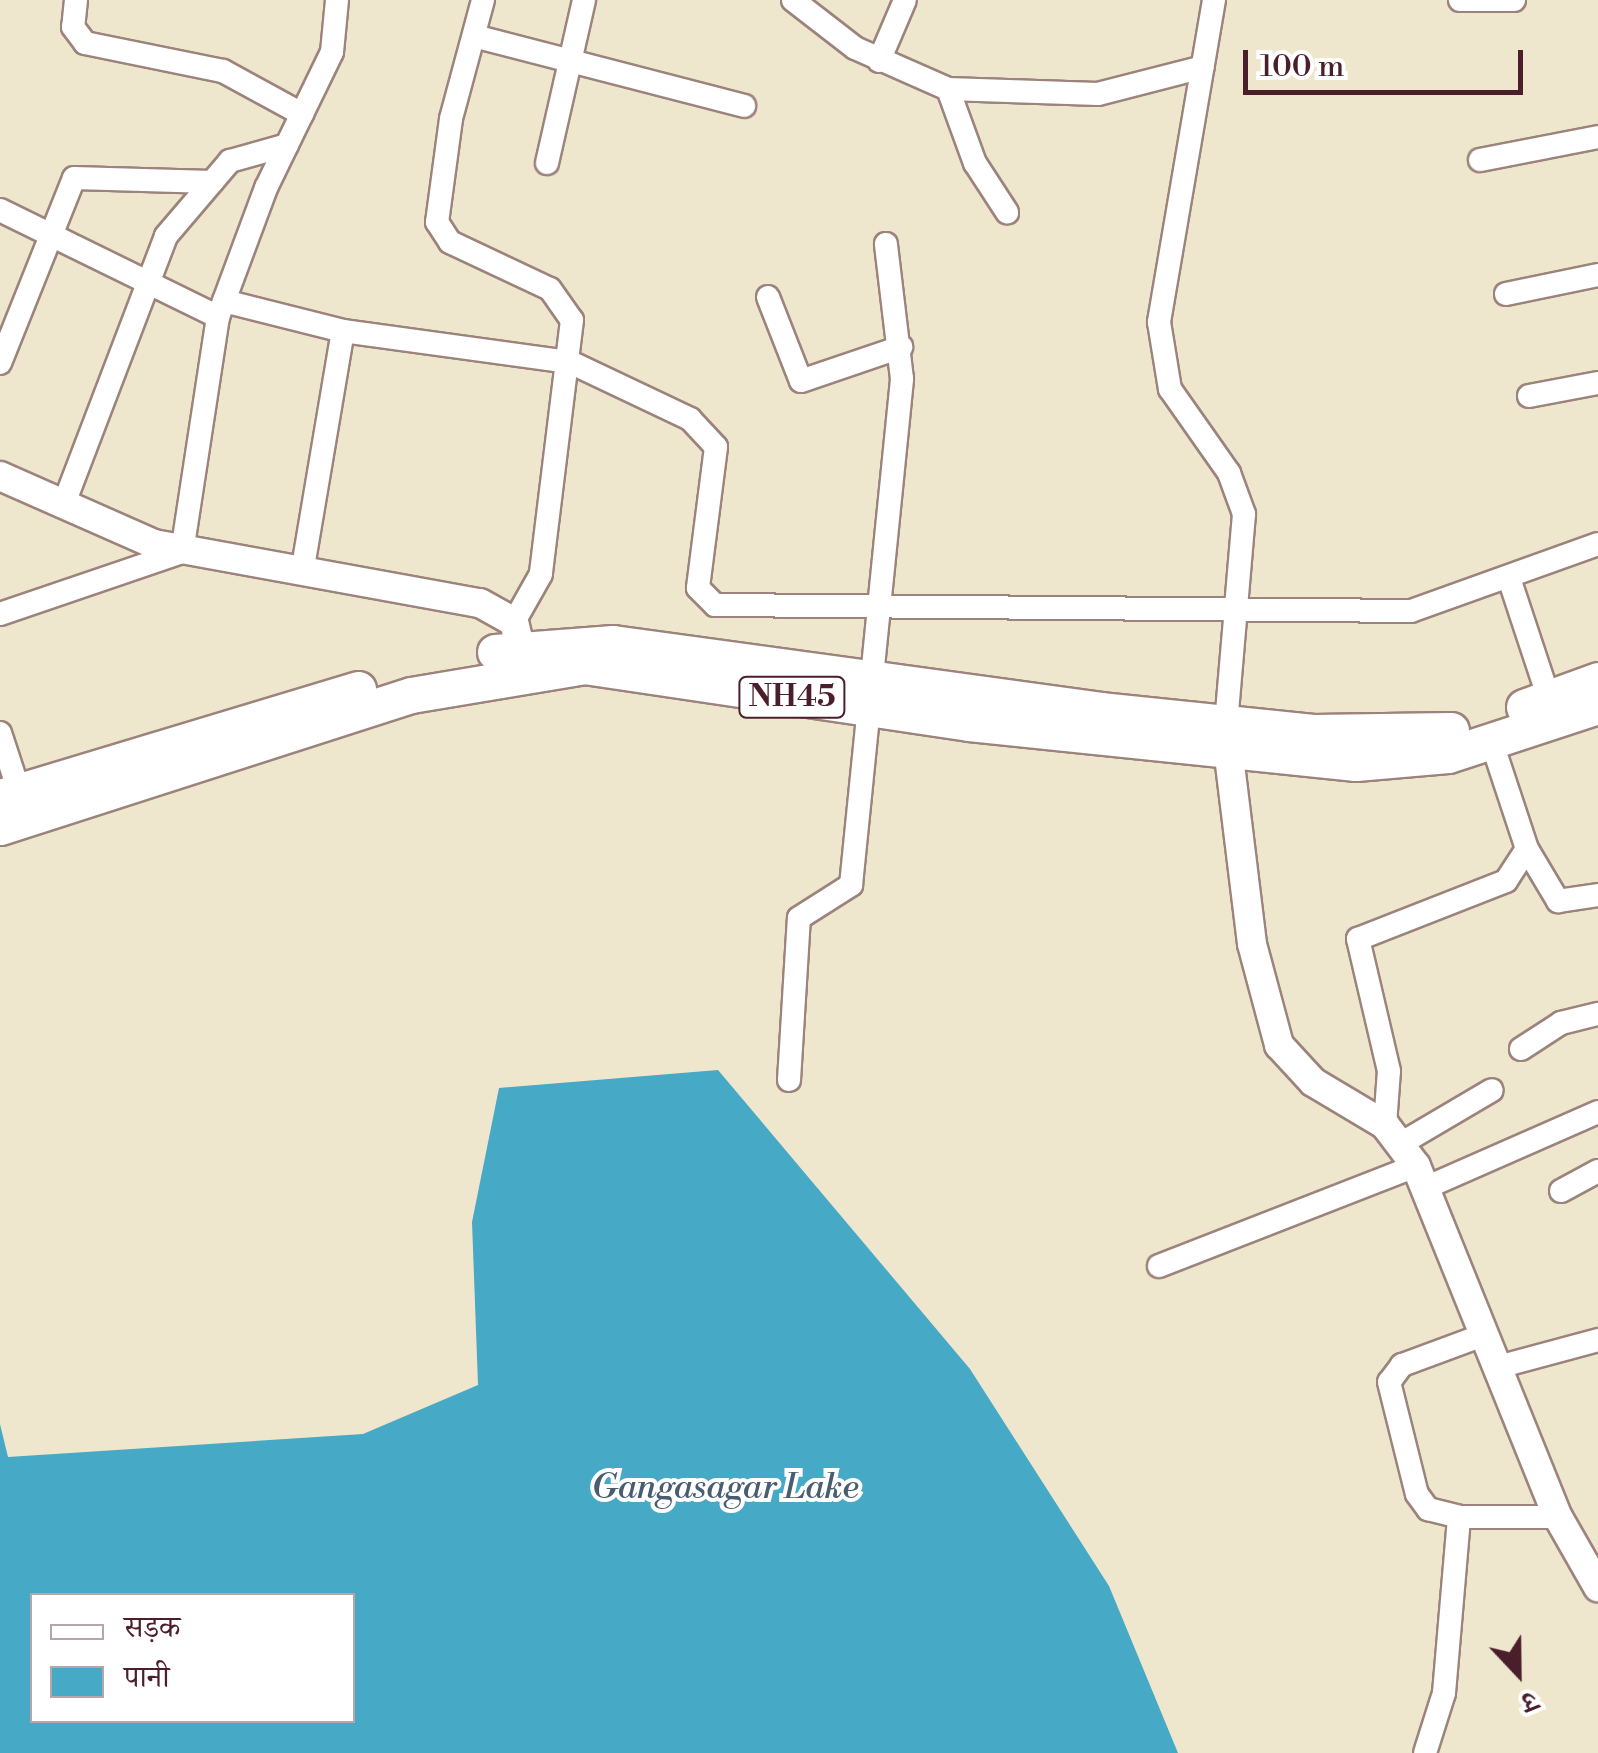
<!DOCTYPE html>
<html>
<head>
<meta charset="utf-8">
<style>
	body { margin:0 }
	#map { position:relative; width:1598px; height:1753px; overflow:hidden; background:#efe7cd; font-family:"Libre Bodoni","Noto Serif Devanagari",serif }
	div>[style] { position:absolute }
	.water>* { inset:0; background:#46a9c5 }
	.roads { filter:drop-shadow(2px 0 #9c837c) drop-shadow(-2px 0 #9c837c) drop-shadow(0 2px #9c837c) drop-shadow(0 -2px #9c837c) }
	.minor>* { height:22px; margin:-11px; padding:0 11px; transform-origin:11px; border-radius:11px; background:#fff }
	.tertiary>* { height:28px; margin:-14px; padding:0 14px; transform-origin:14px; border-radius:14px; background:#fff }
	.trunk>* { height:35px; margin:-17.5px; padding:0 17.5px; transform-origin:17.5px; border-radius:17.5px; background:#fff }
	span { translate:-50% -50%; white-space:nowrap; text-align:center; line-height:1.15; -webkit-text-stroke:8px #fff; paint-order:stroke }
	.shield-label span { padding:2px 8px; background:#fff; border:2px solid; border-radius:8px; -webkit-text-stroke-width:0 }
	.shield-label { font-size:30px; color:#4a1f2b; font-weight:700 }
	.water-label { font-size:35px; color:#485d70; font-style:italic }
	.legend { position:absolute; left:30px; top:1593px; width:325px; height:130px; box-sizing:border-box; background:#fff; border:2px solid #b7a5aa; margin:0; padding:12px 18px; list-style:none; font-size:30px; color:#4a1f2b }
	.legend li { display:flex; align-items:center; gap:20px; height:50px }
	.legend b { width:50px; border:2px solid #b7a5aa }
	.north { position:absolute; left:1468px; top:1623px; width:100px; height:100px; -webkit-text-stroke:8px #fff; paint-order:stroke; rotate:158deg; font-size:28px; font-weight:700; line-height:40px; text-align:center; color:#4a1f2b }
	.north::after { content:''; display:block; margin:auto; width:35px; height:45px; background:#4a1f2b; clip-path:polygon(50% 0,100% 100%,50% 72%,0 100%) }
	.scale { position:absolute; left:1243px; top:50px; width:280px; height:45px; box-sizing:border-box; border:5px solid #4a1f2b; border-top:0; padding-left:12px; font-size:30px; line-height:35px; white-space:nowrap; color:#4a1f2b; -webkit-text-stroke:8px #fff; paint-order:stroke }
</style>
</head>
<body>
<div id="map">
	<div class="water">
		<i style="clip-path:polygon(evenodd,718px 1070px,970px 1369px,1109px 1586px,1178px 1753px,0 1753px,0 1424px,8px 1457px,363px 1434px,478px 1385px,472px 1222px,499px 1088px,718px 1070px,32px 1596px,352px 1596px,352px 1720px,32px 1720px,32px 1596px)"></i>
	</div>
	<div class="roads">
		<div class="minor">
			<i style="left:76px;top:0;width:27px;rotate:96deg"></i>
			<i style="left:73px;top:27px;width:20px;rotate:53deg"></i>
			<i style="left:85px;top:43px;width:141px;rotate:11.5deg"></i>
			<i style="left:223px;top:71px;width:90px;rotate:28.6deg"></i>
			<i style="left:483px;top:0;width:123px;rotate:105.1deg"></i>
			<i style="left:451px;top:119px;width:104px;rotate:97.7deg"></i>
			<i style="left:437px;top:222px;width:24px;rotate:57deg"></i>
			<i style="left:450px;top:242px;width:110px;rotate:25.2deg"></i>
			<i style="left:550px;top:289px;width:38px;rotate:55deg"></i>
			<i style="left:572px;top:320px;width:256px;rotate:97deg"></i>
			<i style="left:541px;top:574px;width:55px;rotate:119.4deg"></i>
			<i style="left:793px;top:0;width:78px;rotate:37.7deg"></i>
			<i style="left:855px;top:48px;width:102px;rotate:23.8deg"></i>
			<i style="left:948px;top:89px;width:150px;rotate:1.9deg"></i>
			<i style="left:1098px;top:94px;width:108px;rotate:-14.4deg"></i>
			<i style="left:1214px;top:0;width:327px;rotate:99.7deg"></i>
			<i style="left:1159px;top:322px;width:68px;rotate:80.7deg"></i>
			<i style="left:1170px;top:389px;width:103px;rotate:54.9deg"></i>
			<i style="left:1229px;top:473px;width:44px;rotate:69.9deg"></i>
			<i style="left:1244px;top:514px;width:209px;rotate:94.9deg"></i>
			<i style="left:1460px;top:0;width:54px"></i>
			<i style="left:474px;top:36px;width:279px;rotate:14.5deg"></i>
			<i style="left:879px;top:61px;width:66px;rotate:-66.9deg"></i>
			<i style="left:948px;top:89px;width:79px;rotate:70deg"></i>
			<i style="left:975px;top:163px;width:59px;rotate:56.9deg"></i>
			<i style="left:1480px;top:160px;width:120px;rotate:-11deg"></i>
			<i style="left:547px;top:163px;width:167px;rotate:-77.2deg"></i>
			<i style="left:0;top:210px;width:243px;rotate:26.1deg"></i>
			<i style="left:1506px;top:294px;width:94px;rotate:-11.7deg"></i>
			<i style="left:768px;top:297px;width:90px;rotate:68.6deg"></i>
			<i style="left:801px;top:381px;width:106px;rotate:-18.8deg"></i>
			<i style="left:224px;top:301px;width:123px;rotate:14.1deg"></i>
			<i style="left:343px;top:331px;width:229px;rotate:7.8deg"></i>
			<i style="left:570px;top:362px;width:133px;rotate:25.4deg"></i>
			<i style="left:690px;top:419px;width:38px;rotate:47deg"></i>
			<i style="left:716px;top:447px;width:142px;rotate:97.3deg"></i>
			<i style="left:698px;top:588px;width:24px;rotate:45deg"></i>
			<i style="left:715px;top:605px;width:696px;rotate:0.49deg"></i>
			<i style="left:1411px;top:611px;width:199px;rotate:-19.7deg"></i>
			<i style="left:0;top:363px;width:199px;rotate:-68.2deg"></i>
			<i style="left:74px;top:178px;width:138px;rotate:1.7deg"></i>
			<i style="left:1529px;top:396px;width:70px;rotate:-10.7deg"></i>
			<i style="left:63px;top:506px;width:289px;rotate:-69.1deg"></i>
			<i style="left:166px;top:236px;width:99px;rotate:-49.5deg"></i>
			<i style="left:230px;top:161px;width:59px;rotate:-15.7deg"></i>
			<i style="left:303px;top:567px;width:239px;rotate:-80.4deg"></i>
			<i style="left:1509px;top:578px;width:127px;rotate:71.7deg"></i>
			<i style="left:0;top:614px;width:192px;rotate:-18.8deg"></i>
			<i style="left:182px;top:552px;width:238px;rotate:-81.3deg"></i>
			<i style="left:218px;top:317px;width:138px;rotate:-69.6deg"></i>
			<i style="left:266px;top:188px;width:151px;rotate:-64.1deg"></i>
			<i style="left:332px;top:52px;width:52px;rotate:-84.5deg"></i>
			<i style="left:0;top:733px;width:61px;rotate:71.9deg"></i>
			<i style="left:1492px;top:743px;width:112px;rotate:71.7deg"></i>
			<i style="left:1527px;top:849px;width:61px;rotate:59.2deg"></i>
			<i style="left:1558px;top:901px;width:40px;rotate:-8.5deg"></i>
			<i style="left:1521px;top:1049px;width:48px;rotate:-33deg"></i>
			<i style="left:1561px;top:1023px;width:38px;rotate:-14deg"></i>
			<i style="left:789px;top:1080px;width:162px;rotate:-86.5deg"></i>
			<i style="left:799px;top:918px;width:62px;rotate:-32.4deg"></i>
			<i style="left:851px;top:885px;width:509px;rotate:-84.24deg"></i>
			<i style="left:902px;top:379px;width:136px;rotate:-96.8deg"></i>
			<i style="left:1385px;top:1125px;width:54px;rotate:-85.8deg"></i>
			<i style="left:1389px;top:1071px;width:136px;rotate:-103.2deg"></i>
			<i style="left:1358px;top:939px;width:159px;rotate:-21.4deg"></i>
			<i style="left:1506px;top:881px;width:38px;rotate:-57deg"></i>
			<i style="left:1402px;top:1143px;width:104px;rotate:-30.5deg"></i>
			<i style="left:1425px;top:1188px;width:189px;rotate:-23.7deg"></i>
			<i style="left:1561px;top:1191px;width:42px;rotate:-28.4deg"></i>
			<i style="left:1159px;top:1266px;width:276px;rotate:-21.3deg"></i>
			<i style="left:1486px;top:1334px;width:90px;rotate:159.7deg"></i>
			<i style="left:1402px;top:1365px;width:21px;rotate:127deg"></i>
			<i style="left:1389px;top:1382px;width:115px;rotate:76deg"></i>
			<i style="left:1417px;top:1494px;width:19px;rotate:54deg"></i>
			<i style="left:1428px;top:1509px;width:32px;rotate:14deg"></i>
			<i style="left:1459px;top:1517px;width:99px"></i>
			<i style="left:1498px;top:1367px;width:104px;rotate:-15.1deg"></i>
			<i style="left:1425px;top:1753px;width:63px;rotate:-72.4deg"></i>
			<i style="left:1444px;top:1693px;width:177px;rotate:-85.1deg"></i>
		</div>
		<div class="tertiary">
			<i style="left:0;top:476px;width:168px;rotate:23.8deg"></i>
			<i style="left:154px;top:544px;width:331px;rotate:10.3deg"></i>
			<i style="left:480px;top:603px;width:39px;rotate:29deg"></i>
			<i style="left:514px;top:622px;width:49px;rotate:76deg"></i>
			<i style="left:1226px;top:732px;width:214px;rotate:83deg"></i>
			<i style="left:1252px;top:944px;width:105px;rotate:75deg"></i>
			<i style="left:1279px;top:1045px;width:50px;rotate:47.4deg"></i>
			<i style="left:1313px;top:1082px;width:84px;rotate:30.8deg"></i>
			<i style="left:1385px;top:1125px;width:51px;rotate:52.9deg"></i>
			<i style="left:1416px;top:1166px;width:379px;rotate:68deg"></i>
			<i style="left:1558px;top:1517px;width:81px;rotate:60.3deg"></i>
		</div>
		<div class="trunk">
			<i style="left:495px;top:652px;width:118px;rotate:-4.4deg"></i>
			<i style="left:613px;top:643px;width:492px;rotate:7.8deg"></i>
			<i style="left:1100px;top:710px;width:214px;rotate:5.9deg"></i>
			<i style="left:1313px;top:732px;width:138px;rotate:-0.8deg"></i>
			<i style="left:1524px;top:707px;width:79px;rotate:-20deg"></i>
			<i style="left:0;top:797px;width:374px;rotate:-16.8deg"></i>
			<i style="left:0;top:827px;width:432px;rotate:-17.8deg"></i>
			<i style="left:411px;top:695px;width:175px;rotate:-9.5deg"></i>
			<i style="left:584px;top:666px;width:389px;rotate:8.4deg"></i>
			<i style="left:969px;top:723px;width:389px;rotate:5.9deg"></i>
			<i style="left:1356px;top:763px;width:92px;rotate:-5deg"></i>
			<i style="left:1448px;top:755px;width:158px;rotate:-18.1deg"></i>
		</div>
	</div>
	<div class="shield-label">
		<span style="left:792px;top:697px">NH45</span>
	</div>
	<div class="water-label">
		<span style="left:725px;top:1488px">Gangasagar Lake</span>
	</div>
	<ul class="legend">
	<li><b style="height:12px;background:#fff"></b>सड़क</li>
	<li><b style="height:28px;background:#46a9c5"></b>पानी</li>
	</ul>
	<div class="north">उ</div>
	<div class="scale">100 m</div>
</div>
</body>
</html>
